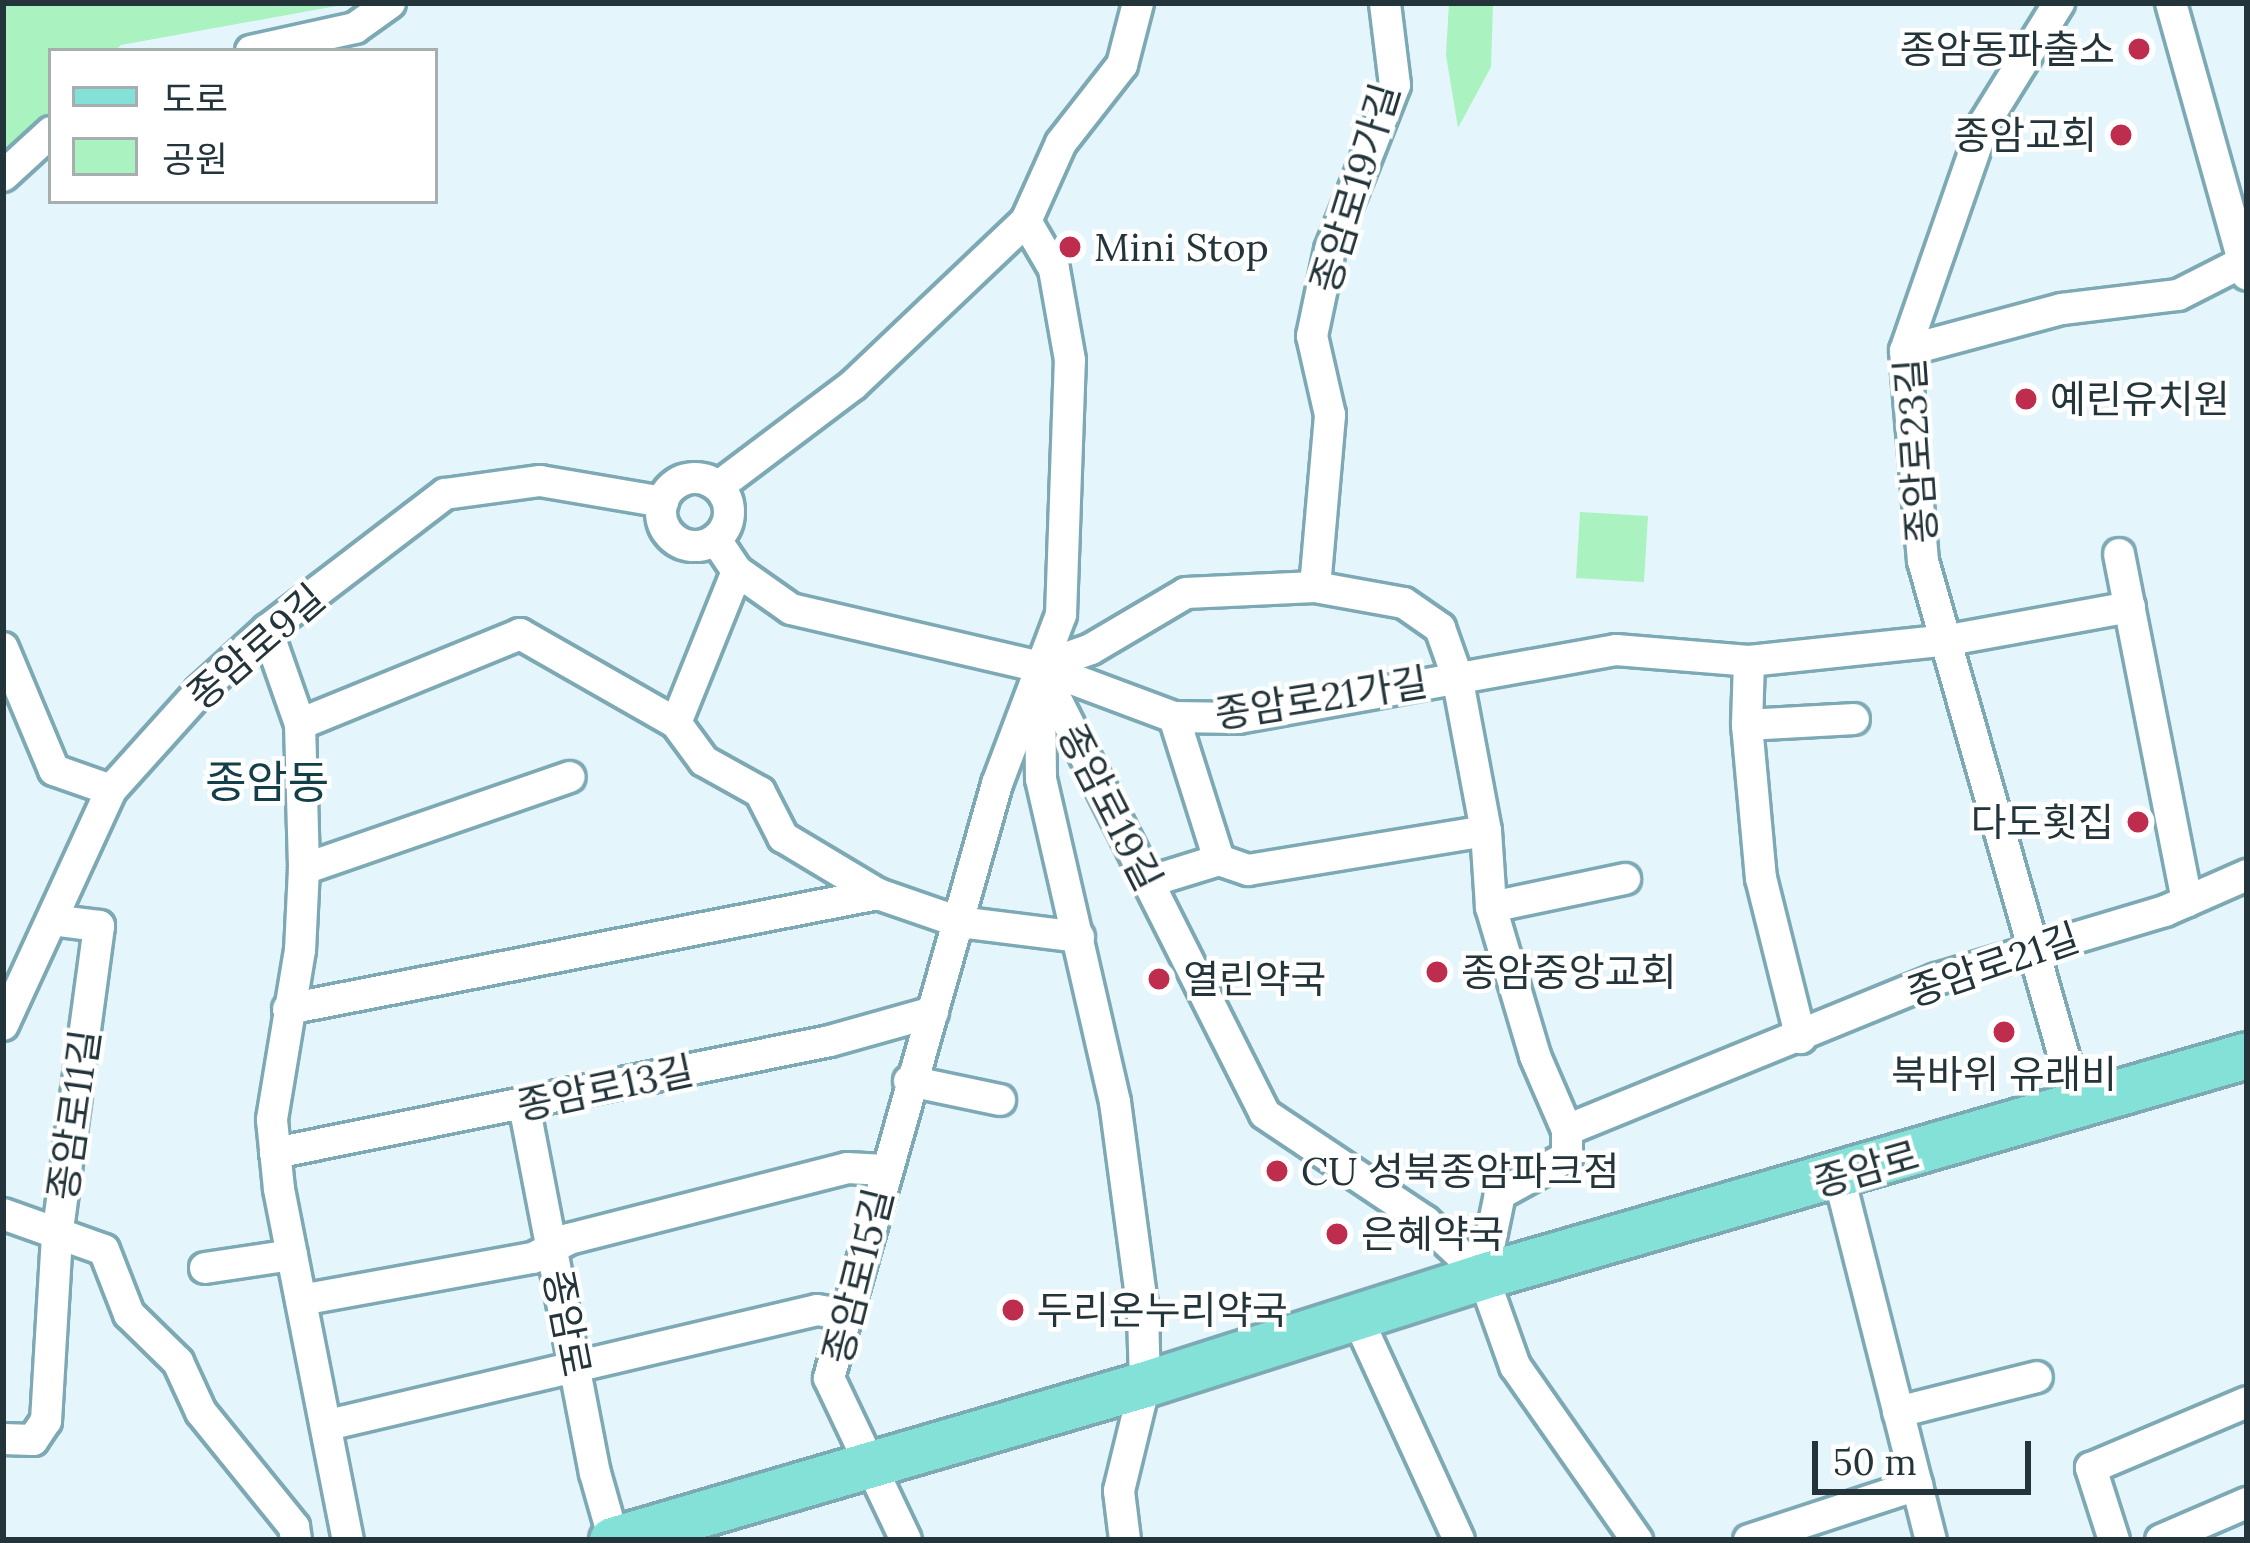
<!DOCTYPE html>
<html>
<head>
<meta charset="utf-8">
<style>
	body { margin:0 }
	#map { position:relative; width:2250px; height:1543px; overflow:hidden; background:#e4f6fb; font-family:Lora,"Noto Sans KR",serif }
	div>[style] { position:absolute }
	.green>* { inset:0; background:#aaf2bf }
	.roads { filter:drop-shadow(3px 0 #7da9b5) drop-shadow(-3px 0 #7da9b5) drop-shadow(0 3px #7da9b5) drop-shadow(0 -3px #7da9b5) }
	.minor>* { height:30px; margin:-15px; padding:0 15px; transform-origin:15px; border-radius:15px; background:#fff }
	.minor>.ring { margin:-15px; padding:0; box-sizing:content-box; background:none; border:30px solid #fff; border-radius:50% }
	.primary>* { height:45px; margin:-22.5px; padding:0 22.5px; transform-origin:22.5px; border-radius:22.5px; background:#83e1d7 }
	.dots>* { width:33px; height:33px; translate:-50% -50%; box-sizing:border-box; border:6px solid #fff; border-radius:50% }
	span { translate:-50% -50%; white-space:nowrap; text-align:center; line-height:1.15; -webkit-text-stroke:9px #fff; paint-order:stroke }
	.poi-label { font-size:39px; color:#23353a }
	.right { translate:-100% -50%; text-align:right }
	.left { translate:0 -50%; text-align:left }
	.street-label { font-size:39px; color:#23353a }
	.quarter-label { font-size:45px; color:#133f49 }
	.frame { position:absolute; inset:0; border:6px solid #23353a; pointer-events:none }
	.legend { position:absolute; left:48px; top:48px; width:390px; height:156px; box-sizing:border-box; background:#fff; border:3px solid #a7aeb0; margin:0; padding:15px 21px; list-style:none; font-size:36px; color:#23353a }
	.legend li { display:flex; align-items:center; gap:24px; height:60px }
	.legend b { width:60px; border:3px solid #a7aeb0 }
	.scale { position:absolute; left:1812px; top:1441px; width:219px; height:54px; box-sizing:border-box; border:6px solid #23353a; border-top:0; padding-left:15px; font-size:36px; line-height:42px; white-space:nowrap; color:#23353a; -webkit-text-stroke:9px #fff; paint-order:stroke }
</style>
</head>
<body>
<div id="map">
	<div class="green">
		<i style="clip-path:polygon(3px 3px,353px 3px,121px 45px,115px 51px,51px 51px,51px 112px,3px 157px)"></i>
		<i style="clip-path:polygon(1449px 3px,1493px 3px,1491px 67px,1458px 128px,1446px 55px)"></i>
		<i style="clip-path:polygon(1580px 512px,1648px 516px,1644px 582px,1576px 578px)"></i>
	</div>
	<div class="roads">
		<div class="minor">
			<i style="left:2059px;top:3px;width:142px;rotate:121.8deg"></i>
			<i style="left:1984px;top:124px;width:240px;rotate:109.2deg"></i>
			<i style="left:1905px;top:351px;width:211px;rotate:85.1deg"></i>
			<i style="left:1923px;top:561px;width:567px;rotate:74.12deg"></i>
			<i style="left:2171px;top:3px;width:282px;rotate:74.4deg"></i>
			<i style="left:251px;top:51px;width:107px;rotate:-12.5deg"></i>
			<i style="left:355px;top:28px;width:43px;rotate:-35.5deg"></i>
			<i style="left:3px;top:176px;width:65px;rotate:-42.5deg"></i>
			<i style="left:1905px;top:351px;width:163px;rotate:-15deg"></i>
			<i style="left:2062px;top:309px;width:117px;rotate:-6.9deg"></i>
			<i style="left:2178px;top:295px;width:77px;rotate:-26.9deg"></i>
			<i class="ring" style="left:661px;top:478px;width:38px;height:38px"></i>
			<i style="left:719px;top:486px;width:168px;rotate:-37deg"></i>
			<i style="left:853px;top:385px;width:238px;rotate:-43.5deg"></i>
			<i style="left:1026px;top:221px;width:85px;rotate:-65.8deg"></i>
			<i style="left:1061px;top:143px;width:99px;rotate:-52deg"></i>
			<i style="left:1122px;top:65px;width:64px;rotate:-75.5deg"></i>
			<i style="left:716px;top:540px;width:37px;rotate:56deg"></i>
			<i style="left:737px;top:571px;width:66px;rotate:35.1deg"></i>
			<i style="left:791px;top:609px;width:256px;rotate:13.1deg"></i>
			<i style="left:1040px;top:667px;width:143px;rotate:20.5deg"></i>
			<i style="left:1174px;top:717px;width:64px;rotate:0.9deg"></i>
			<i style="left:1238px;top:718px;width:384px;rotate:-10.2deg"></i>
			<i style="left:1616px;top:650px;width:133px;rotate:4.7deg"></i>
			<i style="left:1749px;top:661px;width:201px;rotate:-6deg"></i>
			<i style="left:1949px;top:640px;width:184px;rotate:-10.3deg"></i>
			<i style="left:2119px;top:554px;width:354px;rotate:78.9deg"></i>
			<i style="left:1315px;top:587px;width:173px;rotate:-85deg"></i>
			<i style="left:1330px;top:415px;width:81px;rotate:-102.8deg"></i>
			<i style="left:1312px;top:336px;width:88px;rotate:-78.2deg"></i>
			<i style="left:1330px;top:250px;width:177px;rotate:-68.5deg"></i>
			<i style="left:1395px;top:85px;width:83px;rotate:-97deg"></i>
			<i style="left:267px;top:630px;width:100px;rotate:70.7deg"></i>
			<i style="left:300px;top:724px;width:145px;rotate:88.4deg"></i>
			<i style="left:304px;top:869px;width:81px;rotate:92.8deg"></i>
			<i style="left:300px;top:950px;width:172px;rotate:99.4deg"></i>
			<i style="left:272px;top:1120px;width:69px;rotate:84.2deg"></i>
			<i style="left:279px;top:1189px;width:358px;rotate:78.9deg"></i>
			<i style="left:3px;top:648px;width:132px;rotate:67.3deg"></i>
			<i style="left:54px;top:770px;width:60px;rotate:19.3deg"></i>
			<i style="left:1749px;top:661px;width:64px;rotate:91.8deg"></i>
			<i style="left:1747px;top:725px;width:154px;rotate:84.8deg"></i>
			<i style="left:1761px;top:878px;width:165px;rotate:76deg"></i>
			<i style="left:1040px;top:667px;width:54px;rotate:-19.4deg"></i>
			<i style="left:1091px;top:649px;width:110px;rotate:-30.5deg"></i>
			<i style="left:1186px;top:593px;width:129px;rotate:-2.7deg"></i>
			<i style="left:1315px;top:587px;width:90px;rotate:10.2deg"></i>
			<i style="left:1404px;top:603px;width:44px;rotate:34.8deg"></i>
			<i style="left:1440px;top:628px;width:51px;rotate:70.5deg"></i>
			<i style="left:1457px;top:676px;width:158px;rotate:79.4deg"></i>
			<i style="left:1486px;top:831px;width:76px;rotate:86.2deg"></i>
			<i style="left:1491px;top:907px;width:155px;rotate:73.5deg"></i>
			<i style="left:1535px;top:1056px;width:81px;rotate:66.6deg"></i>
			<i style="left:1567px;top:1130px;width:27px;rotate:90deg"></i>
			<i style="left:1567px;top:1157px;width:77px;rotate:151.1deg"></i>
			<i style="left:1500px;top:1194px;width:84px;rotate:101.7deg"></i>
			<i style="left:1040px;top:667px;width:500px;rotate:63.28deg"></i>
			<i style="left:1265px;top:1114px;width:192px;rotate:33.8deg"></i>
			<i style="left:1425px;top:1221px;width:80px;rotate:43.5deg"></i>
			<i style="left:1483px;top:1276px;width:96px;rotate:70.4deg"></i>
			<i style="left:1515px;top:1366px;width:213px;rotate:55deg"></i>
			<i style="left:1040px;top:685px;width:94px;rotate:89.4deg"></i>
			<i style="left:1041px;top:779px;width:331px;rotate:77.1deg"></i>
			<i style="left:1115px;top:1102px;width:213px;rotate:82.4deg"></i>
			<i style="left:1143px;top:1313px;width:71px;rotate:88.4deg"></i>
			<i style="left:1145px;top:1384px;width:110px;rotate:103.7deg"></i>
			<i style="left:1119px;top:1491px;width:49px;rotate:83deg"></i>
			<i style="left:1174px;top:717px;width:150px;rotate:72.5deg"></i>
			<i style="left:1219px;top:860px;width:31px;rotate:19deg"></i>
			<i style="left:1248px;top:870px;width:241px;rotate:-9.3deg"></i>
			<i style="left:676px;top:723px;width:164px;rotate:-68.1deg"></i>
			<i style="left:300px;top:724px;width:238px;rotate:-22.2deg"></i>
			<i style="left:520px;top:634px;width:180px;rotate:29.7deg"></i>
			<i style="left:676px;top:723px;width:47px;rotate:53.6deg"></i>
			<i style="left:704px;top:761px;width:64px;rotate:29deg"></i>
			<i style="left:760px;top:792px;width:51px;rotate:62.9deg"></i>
			<i style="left:783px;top:837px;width:111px;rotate:31deg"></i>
			<i style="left:878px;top:894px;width:86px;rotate:19.1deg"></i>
			<i style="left:959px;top:922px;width:121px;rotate:7.1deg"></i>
			<i style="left:1747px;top:725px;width:107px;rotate:-3.2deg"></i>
			<i style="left:304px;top:869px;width:281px;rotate:-19.1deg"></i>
			<i style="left:1148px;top:882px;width:74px;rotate:-17.2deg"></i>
			<i style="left:1491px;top:907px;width:137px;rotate:-11.8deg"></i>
			<i style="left:288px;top:1009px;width:601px;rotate:-11.03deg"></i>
			<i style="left:3px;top:1025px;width:259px;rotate:-65.3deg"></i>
			<i style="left:111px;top:790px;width:133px;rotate:-48deg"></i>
			<i style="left:200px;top:691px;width:91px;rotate:-42.3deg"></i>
			<i style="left:267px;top:630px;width:224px;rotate:-37.4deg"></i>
			<i style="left:445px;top:494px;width:96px;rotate:-7.8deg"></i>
			<i style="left:540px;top:481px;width:125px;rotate:9.7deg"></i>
			<i style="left:909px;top:1081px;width:93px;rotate:11.8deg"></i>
			<i style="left:524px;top:1105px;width:375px;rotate:79.1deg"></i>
			<i style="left:595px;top:1473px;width:70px;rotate:74.2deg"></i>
			<i style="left:1567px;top:1130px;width:400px;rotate:-22.2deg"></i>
			<i style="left:1937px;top:979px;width:238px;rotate:-16.6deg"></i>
			<i style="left:2165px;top:911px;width:90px;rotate:-23.7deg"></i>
			<i style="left:275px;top:1153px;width:566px;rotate:-11.41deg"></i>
			<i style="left:830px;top:1041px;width:107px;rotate:-15.7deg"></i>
			<i style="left:1839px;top:1177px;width:374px;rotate:75.8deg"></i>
			<i style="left:3px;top:1214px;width:107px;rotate:19.6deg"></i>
			<i style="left:104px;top:1250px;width:69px;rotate:68.7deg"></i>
			<i style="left:129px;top:1314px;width:69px;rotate:44.4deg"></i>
			<i style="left:178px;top:1362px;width:55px;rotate:65.3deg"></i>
			<i style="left:201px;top:1412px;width:148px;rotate:51deg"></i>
			<i style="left:294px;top:1527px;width:13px;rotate:81deg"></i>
			<i style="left:205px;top:1268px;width:88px;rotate:-8.5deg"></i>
			<i style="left:301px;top:1300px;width:236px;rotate:-10.3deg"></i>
			<i style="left:533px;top:1258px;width:41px;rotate:-27.8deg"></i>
			<i style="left:569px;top:1239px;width:287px;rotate:-14.3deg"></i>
			<i style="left:847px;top:1168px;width:38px;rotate:3deg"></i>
			<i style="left:1356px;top:1315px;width:247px;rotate:65.4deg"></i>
			<i style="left:1898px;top:1412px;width:143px;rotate:-14.1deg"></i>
			<i style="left:328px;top:1425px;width:502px;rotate:-13.23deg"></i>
			<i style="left:817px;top:1310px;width:26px;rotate:9deg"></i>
			<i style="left:3px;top:1439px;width:30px;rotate:2deg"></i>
			<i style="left:33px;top:1440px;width:23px;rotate:-56deg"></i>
			<i style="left:46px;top:1421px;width:184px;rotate:-86.6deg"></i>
			<i style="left:57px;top:1237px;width:314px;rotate:-82.3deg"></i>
			<i style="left:99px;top:926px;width:47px;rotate:-172.7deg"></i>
			<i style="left:906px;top:1540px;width:179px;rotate:-115.4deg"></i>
			<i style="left:829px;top:1378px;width:617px;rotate:-74.21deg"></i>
			<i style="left:997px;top:784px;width:181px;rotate:-69.3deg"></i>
			<i style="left:1061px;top:615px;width:255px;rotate:-88deg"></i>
			<i style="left:1070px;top:360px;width:92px;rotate:-100deg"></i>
			<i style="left:1054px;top:269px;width:56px;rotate:-120.3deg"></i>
			<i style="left:1749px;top:1540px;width:177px;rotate:-18.1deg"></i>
			<i style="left:2114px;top:1540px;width:76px;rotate:-107.7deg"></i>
			<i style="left:2091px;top:1468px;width:169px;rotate:-22.9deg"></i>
			<i style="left:2161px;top:1540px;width:94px;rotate:-23.3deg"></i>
		</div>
		<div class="primary">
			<i style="left:612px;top:1540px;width:555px;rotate:-16.31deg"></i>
			<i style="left:1145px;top:1384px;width:355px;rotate:-17.7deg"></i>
			<i style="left:1483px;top:1276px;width:795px;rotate:-16.13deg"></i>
		</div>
	</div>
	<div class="dots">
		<i style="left:2139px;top:49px;background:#be2d4e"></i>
		<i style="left:2121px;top:135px;background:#be2d4e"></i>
		<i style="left:1070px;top:247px;background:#be2d4e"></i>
		<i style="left:2026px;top:399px;background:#be2d4e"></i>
		<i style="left:2138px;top:822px;background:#be2d4e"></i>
		<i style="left:1437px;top:972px;background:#be2d4e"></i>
		<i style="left:1159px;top:979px;background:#be2d4e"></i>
		<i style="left:2004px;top:1032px;background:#be2d4e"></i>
		<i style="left:1277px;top:1171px;background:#be2d4e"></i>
		<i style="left:1337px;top:1234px;background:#be2d4e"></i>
		<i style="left:1013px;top:1310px;background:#be2d4e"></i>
	</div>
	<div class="poi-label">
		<span class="right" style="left:2115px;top:49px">종암동파출소</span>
		<span class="right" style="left:2097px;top:135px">종암교회</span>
		<span class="left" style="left:1094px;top:247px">Mini Stop</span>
		<span class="left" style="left:2050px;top:399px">예린유치원</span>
		<span class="right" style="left:2114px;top:822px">다도횟집</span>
		<span class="left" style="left:1461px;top:972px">종암중앙교회</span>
		<span class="left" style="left:1183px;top:979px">열린약국</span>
		<span style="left:2004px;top:1074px">북바위 유래비</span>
		<span class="left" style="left:1301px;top:1171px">CU 성북종암파크점</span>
		<span class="left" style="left:1361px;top:1234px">은혜약국</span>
		<span class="left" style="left:1037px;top:1310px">두리온누리약국</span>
	</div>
	<div class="street-label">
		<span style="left:1355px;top:188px;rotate:-73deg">종암로19가길</span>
		<span style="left:1916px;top:451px;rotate:-94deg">종암로23길</span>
		<span style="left:256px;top:647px;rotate:-41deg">종암로9길</span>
		<span style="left:1321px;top:698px;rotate:-9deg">종암로21가길</span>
		<span style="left:1110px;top:807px;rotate:63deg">종암로19길</span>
		<span style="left:1993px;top:965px;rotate:-19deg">종암로21길</span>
		<span style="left:605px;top:1088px;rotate:-12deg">종암로13길</span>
		<span style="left:74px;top:1115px;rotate:-82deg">종암로11길</span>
		<span style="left:1866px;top:1169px;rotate:-16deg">종암로</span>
		<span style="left:858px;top:1276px;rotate:-76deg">종암로15길</span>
		<span style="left:567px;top:1323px;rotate:79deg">종암로</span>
	</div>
	<div class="quarter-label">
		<span style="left:267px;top:782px">종암동</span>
	</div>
	<div class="frame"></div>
	<ul class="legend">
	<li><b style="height:15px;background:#83e1d7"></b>도로</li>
	<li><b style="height:33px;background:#aaf2bf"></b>공원</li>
	</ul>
	<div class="scale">50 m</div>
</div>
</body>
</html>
